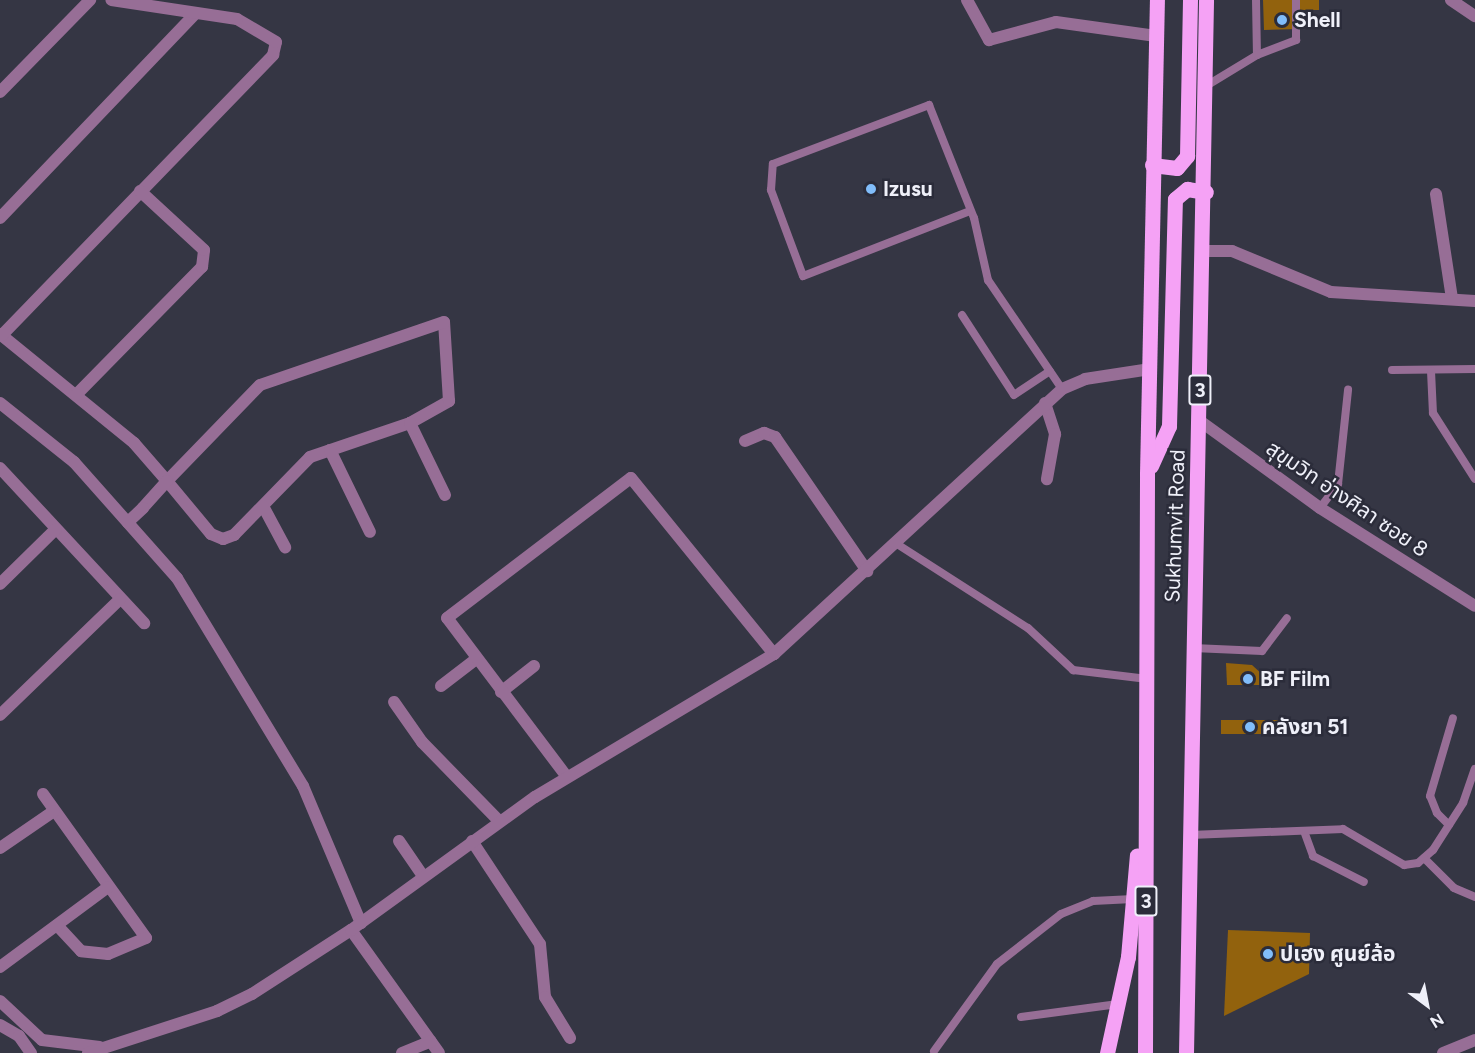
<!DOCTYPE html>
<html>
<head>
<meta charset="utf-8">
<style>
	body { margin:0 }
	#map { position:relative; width:1475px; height:1053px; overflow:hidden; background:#353644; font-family:Figtree,"Noto Sans Thai",sans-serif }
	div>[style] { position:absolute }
	.building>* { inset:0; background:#92620d }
	.lane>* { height:8px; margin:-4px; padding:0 4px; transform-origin:4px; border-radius:4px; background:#976e96 }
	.street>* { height:12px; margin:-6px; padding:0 6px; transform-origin:6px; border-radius:6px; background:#976e96 }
	.primary>* { height:15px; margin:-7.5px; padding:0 7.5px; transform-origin:7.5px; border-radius:7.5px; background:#f5a2f5 }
	.dots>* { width:16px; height:16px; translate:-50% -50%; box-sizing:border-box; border:3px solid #2b2c3a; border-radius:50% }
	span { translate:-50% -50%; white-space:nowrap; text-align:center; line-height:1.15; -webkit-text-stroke:5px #2b2c3a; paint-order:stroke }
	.shield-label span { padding:2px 4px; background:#2b2c3a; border:2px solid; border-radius:4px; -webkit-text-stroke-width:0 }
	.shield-label { font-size:20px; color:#eff0f9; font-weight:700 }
	.poi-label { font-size:21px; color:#eff0f9; font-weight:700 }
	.left { translate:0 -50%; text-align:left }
	.street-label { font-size:21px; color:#eff0f9 }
	.north { position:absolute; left:1397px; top:975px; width:60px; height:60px; -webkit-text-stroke:4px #2b2c3a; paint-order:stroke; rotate:148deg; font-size:16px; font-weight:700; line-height:24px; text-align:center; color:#eff0f9 }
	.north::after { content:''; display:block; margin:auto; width:21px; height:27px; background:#eff0f9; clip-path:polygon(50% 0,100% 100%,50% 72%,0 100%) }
</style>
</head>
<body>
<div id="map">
	<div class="building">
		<i style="clip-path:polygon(1263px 0,1319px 0,1319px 10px,1300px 10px,1300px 29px,1264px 30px)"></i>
		<i style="clip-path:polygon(1226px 663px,1252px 665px,1274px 685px,1227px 685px)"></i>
		<i style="clip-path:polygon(1221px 720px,1279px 720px,1279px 734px,1221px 734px)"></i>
		<i style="clip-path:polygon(1228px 930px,1310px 933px,1309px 974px,1224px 1016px)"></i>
	</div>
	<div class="lane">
		<i style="left:1256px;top:0;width:55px;rotate:89deg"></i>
		<i style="left:1206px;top:86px;width:60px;rotate:-31.3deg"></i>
		<i style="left:1257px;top:55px;width:42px;rotate:-21deg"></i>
		<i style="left:1296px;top:40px;width:40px;rotate:-90deg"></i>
		<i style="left:970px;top:211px;width:179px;rotate:158.7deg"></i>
		<i style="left:803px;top:276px;width:92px;rotate:-110.4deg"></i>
		<i style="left:771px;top:190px;width:26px;rotate:-86deg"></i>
		<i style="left:773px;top:164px;width:167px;rotate:-20.7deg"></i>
		<i style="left:929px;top:105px;width:122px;rotate:68.3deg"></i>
		<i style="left:974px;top:218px;width:64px;rotate:77.3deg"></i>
		<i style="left:988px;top:280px;width:132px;rotate:55.8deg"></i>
		<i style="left:962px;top:315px;width:95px;rotate:57deg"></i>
		<i style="left:1014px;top:395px;width:43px;rotate:-33.7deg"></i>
		<i style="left:1392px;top:370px;width:83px;rotate:-0.7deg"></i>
		<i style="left:1431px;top:371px;width:42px;rotate:87.3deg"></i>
		<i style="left:1433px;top:413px;width:78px;rotate:57.5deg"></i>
		<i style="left:1320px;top:508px;width:30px;rotate:-53deg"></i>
		<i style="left:1338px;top:484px;width:95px;rotate:-83.9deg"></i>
		<i style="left:897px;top:544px;width:156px;rotate:32.7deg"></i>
		<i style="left:1028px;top:628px;width:62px;rotate:43deg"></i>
		<i style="left:1073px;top:670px;width:75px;rotate:6.9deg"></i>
		<i style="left:1193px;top:648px;width:69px;rotate:2.5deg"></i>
		<i style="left:1262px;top:651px;width:41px;rotate:-52.9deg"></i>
		<i style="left:1449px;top:825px;width:17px;rotate:-135deg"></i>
		<i style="left:1437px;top:813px;width:18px;rotate:-112deg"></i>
		<i style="left:1430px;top:796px;width:81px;rotate:-73.6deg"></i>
		<i style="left:1304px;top:831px;width:27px;rotate:70deg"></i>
		<i style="left:1313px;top:856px;width:57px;rotate:27deg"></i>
		<i style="left:1190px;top:835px;width:153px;rotate:-2.2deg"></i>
		<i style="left:1343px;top:829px;width:71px;rotate:30.5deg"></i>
		<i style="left:1404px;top:865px;width:14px;rotate:-8deg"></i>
		<i style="left:1418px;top:863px;width:20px;rotate:-41deg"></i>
		<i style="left:1433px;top:850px;width:56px;rotate:-57.4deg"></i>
		<i style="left:1463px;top:803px;width:36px;rotate:-71deg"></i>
		<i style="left:1424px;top:858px;width:42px;rotate:45deg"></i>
		<i style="left:1454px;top:888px;width:23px;rotate:23deg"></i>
		<i style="left:1021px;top:1017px;width:98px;rotate:-7.6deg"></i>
		<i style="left:934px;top:1051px;width:107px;rotate:-54.1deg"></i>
		<i style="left:997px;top:964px;width:81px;rotate:-38deg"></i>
		<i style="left:1061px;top:914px;width:35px;rotate:-22deg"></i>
		<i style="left:1093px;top:901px;width:40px;rotate:-2.9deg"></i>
	</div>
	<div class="street">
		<i style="left:967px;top:0;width:46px;rotate:61.2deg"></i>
		<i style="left:989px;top:40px;width:69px;rotate:-15deg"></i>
		<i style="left:1056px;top:22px;width:101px;rotate:8deg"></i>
		<i style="left:1451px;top:0;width:29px;rotate:34deg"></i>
		<i style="left:0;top:92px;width:129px;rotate:-45.6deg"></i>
		<i style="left:1436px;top:194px;width:106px;rotate:81.3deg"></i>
		<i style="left:0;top:218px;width:282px;rotate:-46.3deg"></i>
		<i style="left:1204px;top:251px;width:28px"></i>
		<i style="left:1232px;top:251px;width:107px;rotate:22.5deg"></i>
		<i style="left:1331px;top:292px;width:144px;rotate:3.6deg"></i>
		<i style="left:0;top:334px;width:173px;rotate:39.1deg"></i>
		<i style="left:134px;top:443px;width:50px;rotate:49deg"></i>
		<i style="left:167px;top:481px;width:69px;rotate:50.3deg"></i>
		<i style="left:211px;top:534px;width:13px;rotate:23deg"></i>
		<i style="left:223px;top:539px;width:12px;rotate:-20deg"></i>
		<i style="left:234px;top:535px;width:109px;rotate:-45.7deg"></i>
		<i style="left:310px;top:457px;width:106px;rotate:-18.8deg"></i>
		<i style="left:410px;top:423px;width:45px;rotate:-29.4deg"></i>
		<i style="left:449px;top:401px;width:79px;rotate:-93.6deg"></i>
		<i style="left:444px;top:322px;width:194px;rotate:161.1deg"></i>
		<i style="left:260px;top:385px;width:134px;rotate:134.1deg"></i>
		<i style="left:167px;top:481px;width:36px;rotate:132deg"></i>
		<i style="left:143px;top:508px;width:21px;rotate:137deg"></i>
		<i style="left:2px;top:335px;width:390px;rotate:-45.9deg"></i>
		<i style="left:273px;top:55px;width:13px;rotate:-77deg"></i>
		<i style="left:276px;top:42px;width:45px;rotate:-149.5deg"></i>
		<i style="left:237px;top:19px;width:127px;rotate:-171.4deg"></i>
		<i style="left:76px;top:395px;width:180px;rotate:-45.5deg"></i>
		<i style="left:202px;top:267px;width:17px;rotate:-83deg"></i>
		<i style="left:204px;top:250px;width:87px;rotate:-137.3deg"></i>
		<i style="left:0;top:403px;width:95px;rotate:38.6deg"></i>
		<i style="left:74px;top:462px;width:155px;rotate:48.4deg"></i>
		<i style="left:177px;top:578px;width:243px;rotate:58.8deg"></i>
		<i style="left:303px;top:786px;width:149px;rotate:67.1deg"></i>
		<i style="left:1045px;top:403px;width:33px;rotate:72deg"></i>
		<i style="left:1055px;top:434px;width:46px;rotate:100.1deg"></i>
		<i style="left:1200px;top:421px;width:148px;rotate:35.9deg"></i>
		<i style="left:1320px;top:508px;width:183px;rotate:32.3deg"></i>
		<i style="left:410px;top:423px;width:80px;rotate:64.1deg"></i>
		<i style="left:745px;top:441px;width:21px;rotate:-23deg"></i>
		<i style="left:764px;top:433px;width:12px;rotate:20deg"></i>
		<i style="left:775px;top:437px;width:163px;rotate:55.5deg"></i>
		<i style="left:330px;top:450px;width:91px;rotate:64deg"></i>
		<i style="left:0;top:468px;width:212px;rotate:47.1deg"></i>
		<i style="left:263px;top:506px;width:47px;rotate:61.8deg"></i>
		<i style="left:0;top:584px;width:78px;rotate:-44.5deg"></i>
		<i style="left:441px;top:686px;width:44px;rotate:-37.6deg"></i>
		<i style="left:501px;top:692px;width:42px;rotate:-38.2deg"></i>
		<i style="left:394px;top:702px;width:49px;rotate:55deg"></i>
		<i style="left:422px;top:742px;width:110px;rotate:45.7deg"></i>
		<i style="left:0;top:715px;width:167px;rotate:-44deg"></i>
		<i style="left:567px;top:777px;width:199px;rotate:-127deg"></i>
		<i style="left:447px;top:618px;width:231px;rotate:-37.3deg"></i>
		<i style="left:631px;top:478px;width:227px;rotate:50.9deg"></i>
		<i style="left:43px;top:794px;width:177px;rotate:54.4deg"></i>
		<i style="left:146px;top:938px;width:41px;rotate:157.2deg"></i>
		<i style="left:108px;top:954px;width:27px;rotate:-174deg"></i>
		<i style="left:81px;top:951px;width:35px;rotate:-133deg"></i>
		<i style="left:399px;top:841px;width:42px;rotate:55.6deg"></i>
		<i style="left:472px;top:841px;width:123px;rotate:56.6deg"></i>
		<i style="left:540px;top:944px;width:53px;rotate:84.6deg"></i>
		<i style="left:545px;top:997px;width:48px;rotate:58.6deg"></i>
		<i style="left:0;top:848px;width:65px;rotate:-34.4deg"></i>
		<i style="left:351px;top:930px;width:151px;rotate:54.4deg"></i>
		<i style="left:0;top:967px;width:134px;rotate:-36.5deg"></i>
		<i style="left:0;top:1001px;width:57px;rotate:42.9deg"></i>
		<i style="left:42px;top:1040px;width:58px;rotate:6.9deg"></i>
		<i style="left:0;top:1025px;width:22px;rotate:30deg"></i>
		<i style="left:19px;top:1036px;width:21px;rotate:55deg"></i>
		<i style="left:88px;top:1053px;width:136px;rotate:-18deg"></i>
		<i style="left:217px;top:1011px;width:39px;rotate:-26deg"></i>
		<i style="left:252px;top:994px;width:118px;rotate:-32.9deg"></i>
		<i style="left:351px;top:930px;width:227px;rotate:-35.9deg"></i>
		<i style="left:535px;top:797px;width:279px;rotate:-30.9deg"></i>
		<i style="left:774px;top:654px;width:391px;rotate:-42.6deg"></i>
		<i style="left:1062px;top:389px;width:25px;rotate:-23deg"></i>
		<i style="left:1085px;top:379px;width:66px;rotate:-8.7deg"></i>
		<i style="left:402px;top:1053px;width:31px;rotate:-22deg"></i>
		<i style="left:1443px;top:1053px;width:35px;rotate:-22deg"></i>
	</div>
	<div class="primary">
		<i style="left:1152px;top:165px;width:25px;rotate:7deg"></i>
		<i style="left:1177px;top:168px;width:16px;rotate:-50deg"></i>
		<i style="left:1187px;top:156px;width:156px;rotate:-88.9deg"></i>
		<i style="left:1151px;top:466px;width:44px;rotate:-65.8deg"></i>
		<i style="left:1169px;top:426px;width:227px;rotate:-88.5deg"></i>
		<i style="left:1175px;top:199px;width:16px;rotate:-40deg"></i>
		<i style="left:1187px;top:189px;width:19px;rotate:9deg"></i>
		<i style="left:1107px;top:1053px;width:98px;rotate:-77.7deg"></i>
		<i style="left:1128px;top:957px;width:102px;rotate:-85deg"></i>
		<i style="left:1145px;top:1053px;width:579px;rotate:-89.8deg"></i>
		<i style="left:1147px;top:474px;width:474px;rotate:-88.8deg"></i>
		<i style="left:1186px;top:1053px;width:1053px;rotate:-88.91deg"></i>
	</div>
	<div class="dots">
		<i style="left:1282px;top:20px;background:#81bdfa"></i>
		<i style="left:871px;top:189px;background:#81bdfa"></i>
		<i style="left:1248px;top:679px;background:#81bdfa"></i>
		<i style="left:1250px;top:727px;background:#81bdfa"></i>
		<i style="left:1268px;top:954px;background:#81bdfa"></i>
	</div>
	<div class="shield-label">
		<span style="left:1200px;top:390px">3</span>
		<span style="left:1146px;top:901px">3</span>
	</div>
	<div class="poi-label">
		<span class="left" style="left:1294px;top:20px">Shell</span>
		<span class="left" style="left:883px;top:189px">Izusu</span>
		<span class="left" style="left:1260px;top:679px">BF Film</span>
		<span class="left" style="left:1262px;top:727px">คลังยา 51</span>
		<span class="left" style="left:1280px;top:954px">ปเฮง ศูนย์ล้อ</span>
	</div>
	<div class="street-label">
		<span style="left:1347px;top:499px;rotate:34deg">สุขุมวิท อ่างศิลา ซอย 8</span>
		<span style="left:1175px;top:526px;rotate:-88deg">Sukhumvit Road</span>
	</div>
	<div class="north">N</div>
</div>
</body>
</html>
